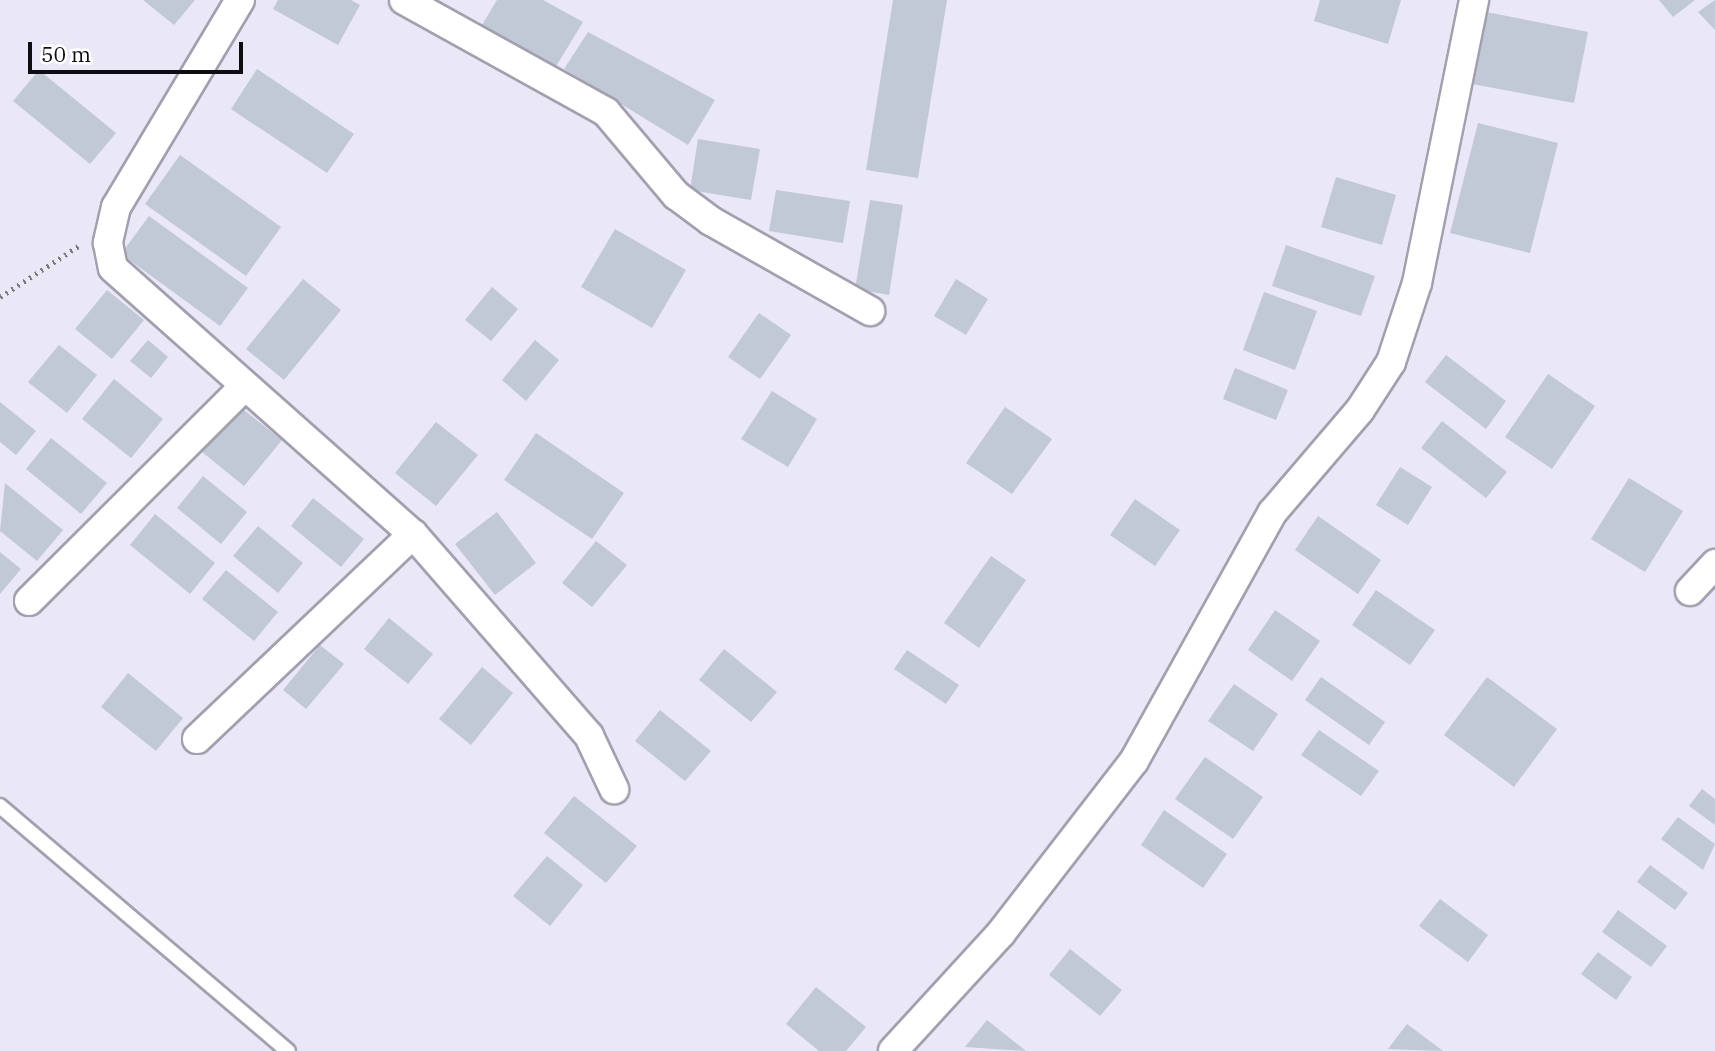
<!DOCTYPE html>
<html>
<head>
<meta charset="utf-8">
<style>
	body { margin:0 }
	#map { position:relative; width:1715px; height:1051px; overflow:hidden; background:#eae7f6; font-family:"IBM Plex Serif",serif }
	div>[style] { position:absolute }
	.building>* { inset:0; background:#c1c8d6 }
	.path>* { height:4.5px; margin-top:-2.25px; transform-origin:0; background:repeating-linear-gradient(90deg,#797781 0 2px,transparent 0 7px) }
	.roads { filter:drop-shadow(2px 0 #a2a0ae) drop-shadow(-2px 0 #a2a0ae) drop-shadow(0 2px #a2a0ae) drop-shadow(0 -2px #a2a0ae) }
	.service>* { height:14px; margin:-7px; padding:0 7px; transform-origin:7px; border-radius:7px; background:#fff }
	.minor>* { height:28px; margin:-14px; padding:0 14px; transform-origin:14px; border-radius:14px; background:#fff }
	span { translate:-50% -50%; white-space:nowrap; text-align:center; line-height:1.15; -webkit-text-stroke:5px #fff; paint-order:stroke }
	.scale { position:absolute; left:28px; top:42px; width:215px; height:32px; box-sizing:border-box; border:4px solid #0e0d12; border-top:0; padding-left:9px; font-size:21px; line-height:24px; white-space:nowrap; color:#0e0d12; -webkit-text-stroke:5px #fff; paint-order:stroke }
</style>
</head>
<body>
<div id="map">
	<div class="building">
		<i style="clip-path:polygon(143px 0,195px 0,174px 25px)"></i>
		<i style="clip-path:polygon(278px 0,351px 0,360px 5px,338px 45px,273px 9px)"></i>
		<i style="clip-path:polygon(497px 0,543px 0,583px 22px,555px 68px,482px 25px)"></i>
		<i style="clip-path:polygon(893px 0,947px 0,918px 178px,866px 170px)"></i>
		<i style="clip-path:polygon(1320px 0,1401px 0,1388px 44px,1314px 21px)"></i>
		<i style="clip-path:polygon(1659px 0,1695px 0,1673px 17px)"></i>
		<i style="clip-path:polygon(1715px 0,1715px 30px,1698px 12px)"></i>
		<i style="clip-path:polygon(1486px 12px,1588px 32px,1574px 103px,1472px 84px)"></i>
		<i style="clip-path:polygon(588px 32px,715px 100px,688px 145px,564px 69px)"></i>
		<i style="clip-path:polygon(257px 69px,354px 134px,327px 173px,231px 109px)"></i>
		<i style="clip-path:polygon(39px 70px,116px 133px,90px 164px,13px 101px)"></i>
		<i style="clip-path:polygon(1478px 123px,1558px 143px,1530px 253px,1450px 233px)"></i>
		<i style="clip-path:polygon(698px 139px,760px 149px,751px 200px,690px 190px)"></i>
		<i style="clip-path:polygon(180px 155px,281px 227px,246px 276px,145px 204px)"></i>
		<i style="clip-path:polygon(1336px 177px,1396px 195px,1382px 245px,1321px 227px)"></i>
		<i style="clip-path:polygon(776px 190px,850px 201px,843px 243px,769px 231px)"></i>
		<i style="clip-path:polygon(870px 200px,903px 205px,889px 295px,855px 289px)"></i>
		<i style="clip-path:polygon(149px 216px,248px 288px,220px 326px,121px 254px)"></i>
		<i style="clip-path:polygon(615px 229px,686px 270px,652px 328px,581px 287px)"></i>
		<i style="clip-path:polygon(1286px 245px,1375px 276px,1361px 316px,1272px 286px)"></i>
		<i style="clip-path:polygon(303px 279px,341px 310px,284px 380px,246px 349px)"></i>
		<i style="clip-path:polygon(956px 279px,988px 299px,966px 335px,934px 316px)"></i>
		<i style="clip-path:polygon(492px 287px,518px 309px,491px 341px,465px 320px)"></i>
		<i style="clip-path:polygon(107px 290px,144px 320px,112px 359px,75px 329px)"></i>
		<i style="clip-path:polygon(1264px 292px,1317px 311px,1295px 370px,1243px 350px)"></i>
		<i style="clip-path:polygon(759px 313px,791px 335px,760px 379px,728px 357px)"></i>
		<i style="clip-path:polygon(148px 340px,168px 357px,151px 378px,130px 361px)"></i>
		<i style="clip-path:polygon(535px 340px,559px 360px,526px 401px,502px 380px)"></i>
		<i style="clip-path:polygon(59px 345px,97px 375px,67px 413px,28px 382px)"></i>
		<i style="clip-path:polygon(1446px 355px,1506px 401px,1486px 429px,1425px 382px)"></i>
		<i style="clip-path:polygon(1235px 368px,1288px 390px,1276px 420px,1223px 399px)"></i>
		<i style="clip-path:polygon(1548px 374px,1595px 406px,1552px 469px,1505px 437px)"></i>
		<i style="clip-path:polygon(114px 379px,163px 419px,131px 458px,82px 419px)"></i>
		<i style="clip-path:polygon(772px 391px,817px 419px,788px 467px,741px 439px)"></i>
		<i style="clip-path:polygon(0 402px,36px 431px,16px 455px,0 442px)"></i>
		<i style="clip-path:polygon(240px 407px,282px 440px,244px 486px,202px 452px)"></i>
		<i style="clip-path:polygon(1005px 407px,1052px 439px,1012px 494px,966px 463px)"></i>
		<i style="clip-path:polygon(1442px 421px,1507px 472px,1486px 498px,1421px 448px)"></i>
		<i style="clip-path:polygon(436px 422px,478px 455px,436px 506px,395px 473px)"></i>
		<i style="clip-path:polygon(536px 433px,624px 493px,592px 539px,504px 480px)"></i>
		<i style="clip-path:polygon(51px 438px,107px 483px,81px 514px,26px 469px)"></i>
		<i style="clip-path:polygon(1400px 467px,1432px 487px,1408px 525px,1376px 505px)"></i>
		<i style="clip-path:polygon(203px 476px,247px 512px,221px 544px,177px 508px)"></i>
		<i style="clip-path:polygon(1629px 478px,1683px 511px,1645px 572px,1591px 539px)"></i>
		<i style="clip-path:polygon(5px 483px,63px 530px,37px 561px,0 531px)"></i>
		<i style="clip-path:polygon(313px 498px,364px 539px,341px 567px,291px 526px)"></i>
		<i style="clip-path:polygon(1135px 499px,1180px 530px,1155px 566px,1110px 535px)"></i>
		<i style="clip-path:polygon(497px 512px,536px 563px,495px 595px,455px 544px)"></i>
		<i style="clip-path:polygon(155px 514px,215px 563px,190px 594px,130px 545px)"></i>
		<i style="clip-path:polygon(1318px 516px,1381px 560px,1358px 594px,1295px 550px)"></i>
		<i style="clip-path:polygon(258px 526px,303px 563px,278px 593px,233px 556px)"></i>
		<i style="clip-path:polygon(596px 541px,627px 565px,592px 607px,562px 583px)"></i>
		<i style="clip-path:polygon(0 552px,21px 569px,0 594px)"></i>
		<i style="clip-path:polygon(991px 556px,1026px 580px,979px 648px,944px 623px)"></i>
		<i style="clip-path:polygon(226px 570px,278px 612px,254px 641px,202px 599px)"></i>
		<i style="clip-path:polygon(1376px 590px,1435px 630px,1410px 665px,1352px 625px)"></i>
		<i style="clip-path:polygon(1275px 610px,1320px 641px,1292px 681px,1248px 650px)"></i>
		<i style="clip-path:polygon(389px 618px,433px 654px,408px 684px,364px 649px)"></i>
		<i style="clip-path:polygon(320px 645px,344px 664px,306px 709px,283px 690px)"></i>
		<i style="clip-path:polygon(724px 649px,777px 692px,751px 722px,699px 680px)"></i>
		<i style="clip-path:polygon(907px 650px,959px 685px,946px 704px,894px 669px)"></i>
		<i style="clip-path:polygon(482px 667px,513px 693px,471px 745px,439px 719px)"></i>
		<i style="clip-path:polygon(128px 673px,183px 718px,156px 751px,101px 707px)"></i>
		<i style="clip-path:polygon(1321px 677px,1385px 722px,1369px 745px,1305px 700px)"></i>
		<i style="clip-path:polygon(1487px 677px,1557px 729px,1514px 787px,1444px 735px)"></i>
		<i style="clip-path:polygon(1234px 684px,1278px 714px,1253px 751px,1208px 721px)"></i>
		<i style="clip-path:polygon(660px 710px,711px 751px,685px 781px,635px 741px)"></i>
		<i style="clip-path:polygon(1319px 730px,1379px 771px,1361px 796px,1301px 755px)"></i>
		<i style="clip-path:polygon(1205px 757px,1263px 797px,1233px 839px,1175px 799px)"></i>
		<i style="clip-path:polygon(1702px 789px,1715px 799px,1715px 825px,1689px 806px)"></i>
		<i style="clip-path:polygon(574px 796px,637px 846px,606px 883px,544px 833px)"></i>
		<i style="clip-path:polygon(1164px 810px,1227px 854px,1203px 888px,1141px 845px)"></i>
		<i style="clip-path:polygon(1678px 817px,1715px 844px,1703px 870px,1661px 839px)"></i>
		<i style="clip-path:polygon(547px 856px,583px 885px,550px 926px,513px 896px)"></i>
		<i style="clip-path:polygon(1650px 865px,1688px 893px,1675px 910px,1637px 882px)"></i>
		<i style="clip-path:polygon(1440px 899px,1488px 935px,1468px 962px,1419px 926px)"></i>
		<i style="clip-path:polygon(1618px 910px,1667px 946px,1651px 967px,1602px 932px)"></i>
		<i style="clip-path:polygon(1070px 949px,1122px 990px,1100px 1016px,1049px 975px)"></i>
		<i style="clip-path:polygon(1598px 952px,1632px 977px,1616px 1000px,1581px 974px)"></i>
		<i style="clip-path:polygon(816px 987px,866px 1027px,846px 1051px,819px 1051px,786px 1024px)"></i>
		<i style="clip-path:polygon(987px 1020px,1026px 1051px,965px 1047px)"></i>
		<i style="clip-path:polygon(1407px 1024px,1443px 1051px,1388px 1049px)"></i>
	</div>
	<div class="path">
		<i style="left:0;top:297px;width:95px;rotate:-33deg"></i>
	</div>
	<div class="roads">
		<div class="service">
			<i style="left:0;top:806px;width:378px;rotate:40.4deg"></i>
		</div>
		<div class="minor">
			<i style="left:240px;top:0;width:241px;rotate:120.9deg"></i>
			<i style="left:116px;top:207px;width:37px;rotate:103deg"></i>
			<i style="left:108px;top:243px;width:25px;rotate:79deg"></i>
			<i style="left:113px;top:268px;width:401px;rotate:41.6deg"></i>
			<i style="left:413px;top:534px;width:268px;rotate:48.9deg"></i>
			<i style="left:589px;top:736px;width:59px;rotate:64.7deg"></i>
			<i style="left:404px;top:0;width:231px;rotate:29deg"></i>
			<i style="left:606px;top:112px;width:109px;rotate:49.9deg"></i>
			<i style="left:676px;top:195px;width:44px;rotate:36.6deg"></i>
			<i style="left:711px;top:221px;width:183px;rotate:29.5deg"></i>
			<i style="left:1690px;top:591px;width:37px;rotate:-47deg"></i>
			<i style="left:29px;top:601px;width:305px;rotate:-44.9deg"></i>
			<i style="left:197px;top:739px;width:298px;rotate:-43.5deg"></i>
			<i style="left:893px;top:1051px;width:160px;rotate:-47.5deg"></i>
			<i style="left:1001px;top:933px;width:217px;rotate:-52.3deg"></i>
			<i style="left:1134px;top:761px;width:284px;rotate:-60.9deg"></i>
			<i style="left:1272px;top:513px;width:135px;rotate:-49.5deg"></i>
			<i style="left:1360px;top:410px;width:57px;rotate:-57.1deg"></i>
			<i style="left:1391px;top:362px;width:83px;rotate:-71.8deg"></i>
			<i style="left:1417px;top:283px;width:289px;rotate:-78.6deg"></i>
		</div>
	</div>
	<div class="scale">50 m</div>
</div>
</body>
</html>
